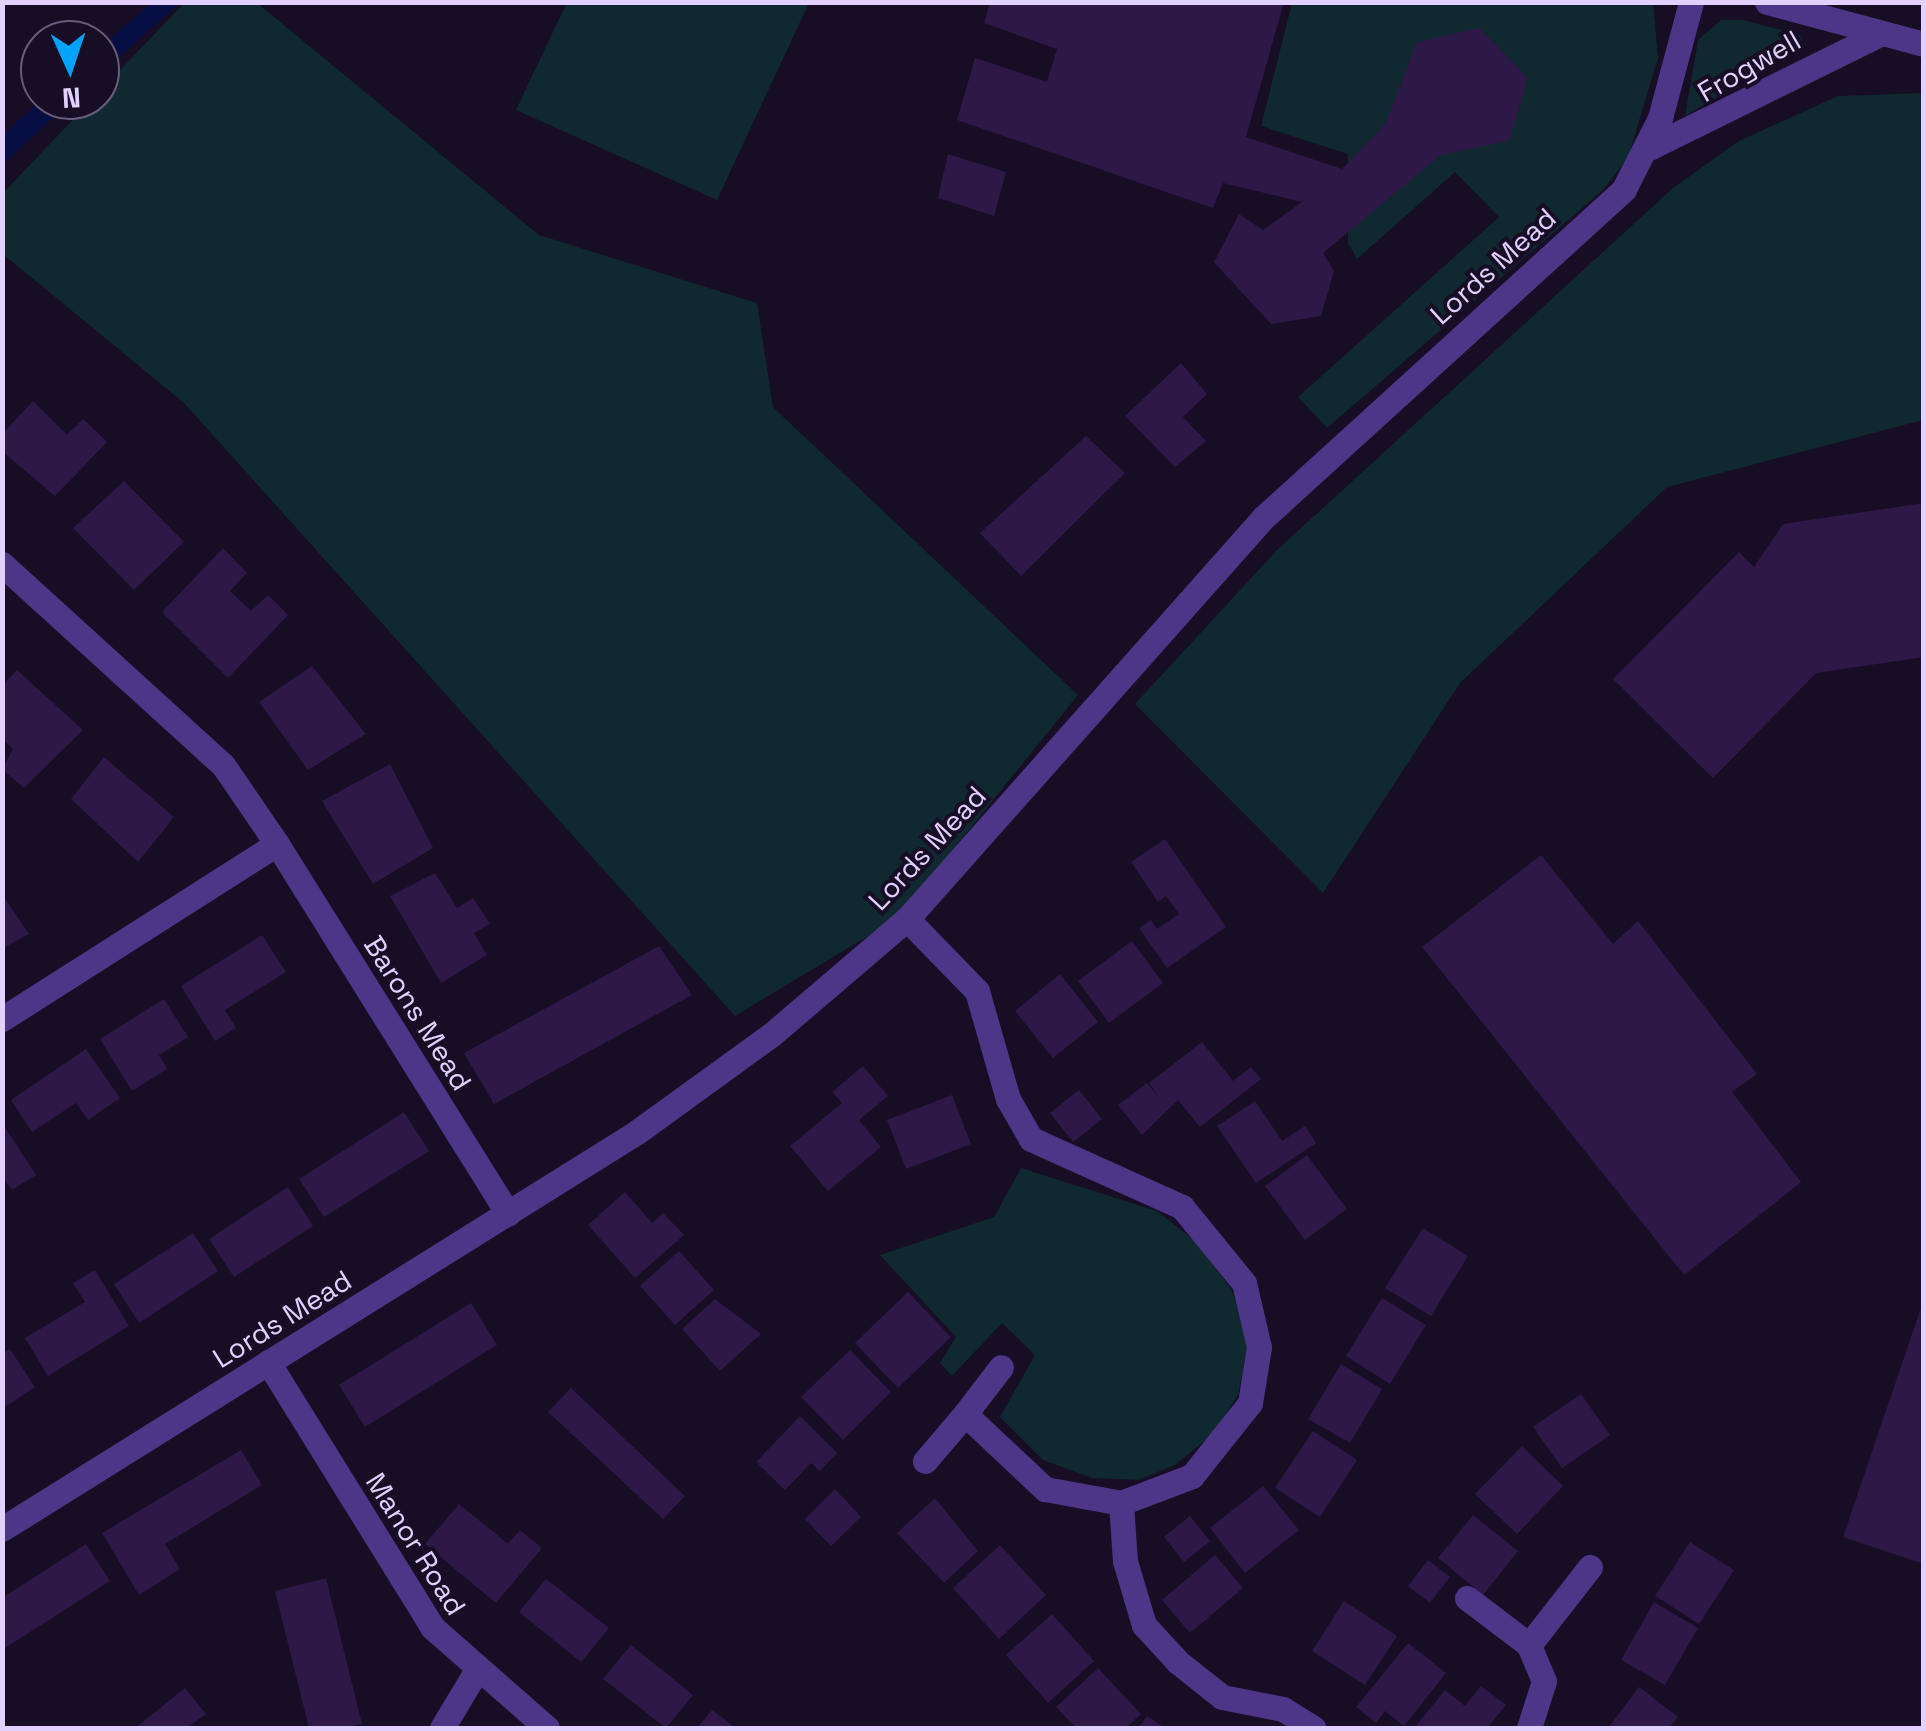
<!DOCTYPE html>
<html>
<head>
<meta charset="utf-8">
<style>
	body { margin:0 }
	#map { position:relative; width:1926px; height:1731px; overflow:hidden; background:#170d25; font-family:"Space Grotesk",sans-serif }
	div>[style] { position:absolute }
	.green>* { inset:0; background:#10282f }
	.water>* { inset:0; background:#070e44 }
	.building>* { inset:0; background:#2e1847 }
	.minor>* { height:25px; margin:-12.5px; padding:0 12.5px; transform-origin:12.5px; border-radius:12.5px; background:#4d3687 }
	span { translate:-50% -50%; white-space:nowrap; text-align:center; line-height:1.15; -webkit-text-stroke:8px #170d25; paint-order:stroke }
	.street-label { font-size:28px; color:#e2d1ff }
	.frame { position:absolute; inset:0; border:5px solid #e2d1ff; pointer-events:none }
	.north { position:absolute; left:20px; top:20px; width:100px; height:100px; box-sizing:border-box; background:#170d25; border:2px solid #685b7c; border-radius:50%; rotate:177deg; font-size:28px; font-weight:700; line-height:40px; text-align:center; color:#e2d1ff }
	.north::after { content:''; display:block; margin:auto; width:35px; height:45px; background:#00a2fc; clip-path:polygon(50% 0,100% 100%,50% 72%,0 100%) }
</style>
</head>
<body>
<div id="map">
	<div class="green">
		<i style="clip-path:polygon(567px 2px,809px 3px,717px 200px,516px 110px)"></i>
		<i style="clip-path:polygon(1653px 2px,1658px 58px,1628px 158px,1603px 190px,1327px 428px,1298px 397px,1499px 217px,1455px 172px,1357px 259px,1348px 243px,1348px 154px,1261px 126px,1292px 3px)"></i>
		<i style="clip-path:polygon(184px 3px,257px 3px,539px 235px,757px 303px,773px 407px,1078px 695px,898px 918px,735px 1016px,184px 403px,3px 254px,2px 194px)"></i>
		<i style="clip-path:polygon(1743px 20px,1800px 35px,1804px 46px,1685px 116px,1698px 40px,1721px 20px)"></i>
		<i style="clip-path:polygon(1924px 93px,1923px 420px,1667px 487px,1460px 683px,1323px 893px,1135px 704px,1277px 550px,1673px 188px,1739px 141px,1838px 96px)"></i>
		<i style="clip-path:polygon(1021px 1168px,1157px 1211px,1195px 1241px,1232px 1290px,1248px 1344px,1238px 1395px,1213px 1434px,1175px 1465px,1138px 1480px,1092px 1478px,1043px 1460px,1000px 1417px,1035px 1355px,1002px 1323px,952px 1376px,940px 1363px,956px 1337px,880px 1255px,994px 1217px)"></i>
	</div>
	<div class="water">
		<i style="clip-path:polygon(151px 3px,179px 3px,100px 75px,100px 48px)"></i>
		<i style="clip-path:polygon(41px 100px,72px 100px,3px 164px,3px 135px)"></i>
	</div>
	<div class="building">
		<i style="clip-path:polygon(990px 2px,1284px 2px,1246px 137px,1342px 169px,1386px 123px,1417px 42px,1480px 28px,1528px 78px,1509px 141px,1441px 155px,1323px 253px,1334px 271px,1321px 316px,1271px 324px,1214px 262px,1239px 214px,1263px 230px,1302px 202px,1223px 183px,1213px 208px,957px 120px,975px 58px,1047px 82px,1057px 49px,984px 23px)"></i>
		<i style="clip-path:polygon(948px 154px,1006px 172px,994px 216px,938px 198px)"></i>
		<i style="clip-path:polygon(1181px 363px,1207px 394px,1183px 417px,1206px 441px,1175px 467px,1125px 416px)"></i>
		<i style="clip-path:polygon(33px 401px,67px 435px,83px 419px,107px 442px,55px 496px,2px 451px,2px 434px)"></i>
		<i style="clip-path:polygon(1086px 436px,1125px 473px,1021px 576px,980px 533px)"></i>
		<i style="clip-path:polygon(124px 481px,184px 542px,134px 590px,73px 528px)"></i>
		<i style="clip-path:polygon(1924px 503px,1924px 657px,1816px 673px,1713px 778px,1613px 679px,1739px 552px,1754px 567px,1783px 524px)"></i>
		<i style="clip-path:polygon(223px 548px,247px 573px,230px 591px,251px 611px,268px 595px,288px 615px,228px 678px,162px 612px)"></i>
		<i style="clip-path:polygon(312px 666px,366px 734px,308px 770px,259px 702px)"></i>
		<i style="clip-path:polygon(17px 670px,83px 730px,24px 788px,2px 769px,13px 749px,2px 739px,2px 686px)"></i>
		<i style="clip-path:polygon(104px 757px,174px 817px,138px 862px,71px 799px)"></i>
		<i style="clip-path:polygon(390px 764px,433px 848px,373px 884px,322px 801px)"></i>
		<i style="clip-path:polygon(1165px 839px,1226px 927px,1167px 968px,1139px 928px,1151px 920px,1157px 929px,1179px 914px,1166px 896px,1158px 902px,1131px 862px)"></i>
		<i style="clip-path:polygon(1541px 855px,1613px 944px,1638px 921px,1757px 1074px,1732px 1092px,1801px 1182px,1684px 1275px,1422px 947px)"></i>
		<i style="clip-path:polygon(435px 873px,457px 908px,473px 898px,490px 924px,474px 933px,487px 955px,441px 983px,390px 896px)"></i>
		<i style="clip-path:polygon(2px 894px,29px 934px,5px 947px,2px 943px)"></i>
		<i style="clip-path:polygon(262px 935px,286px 972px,225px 1010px,236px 1028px,215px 1041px,181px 986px)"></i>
		<i style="clip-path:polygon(1132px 941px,1163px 983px,1109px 1023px,1078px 981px)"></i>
		<i style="clip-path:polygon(659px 946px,692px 995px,494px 1104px,464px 1053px)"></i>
		<i style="clip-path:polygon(1060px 974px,1098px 1022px,1053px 1058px,1015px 1011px)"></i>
		<i style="clip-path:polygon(164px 999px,188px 1037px,159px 1055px,167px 1069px,132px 1091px,100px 1039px)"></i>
		<i style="clip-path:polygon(1202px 1042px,1233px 1081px,1251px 1067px,1261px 1079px,1200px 1127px,1178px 1100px,1142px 1135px,1118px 1105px,1147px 1083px,1160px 1099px,1149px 1083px)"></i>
		<i style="clip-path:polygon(86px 1049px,120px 1098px,88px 1120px,76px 1103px,32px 1132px,11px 1100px)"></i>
		<i style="clip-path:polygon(863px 1066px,888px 1096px,859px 1120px,881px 1147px,828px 1191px,790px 1146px,842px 1103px,832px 1092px)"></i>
		<i style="clip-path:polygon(1079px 1090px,1102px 1119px,1073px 1142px,1050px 1113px)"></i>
		<i style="clip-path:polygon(952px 1095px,971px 1144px,906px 1169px,887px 1120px)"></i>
		<i style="clip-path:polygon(1255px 1101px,1282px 1141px,1305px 1126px,1316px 1143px,1256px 1183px,1217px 1126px)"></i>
		<i style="clip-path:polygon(404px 1112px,429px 1151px,324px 1217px,299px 1179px)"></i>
		<i style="clip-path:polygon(2px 1123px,36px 1175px,12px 1190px,2px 1176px)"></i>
		<i style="clip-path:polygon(1307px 1155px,1347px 1209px,1305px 1240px,1265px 1186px)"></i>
		<i style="clip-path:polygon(288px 1187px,313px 1226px,234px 1277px,209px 1239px)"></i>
		<i style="clip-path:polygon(625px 1192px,652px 1223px,663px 1213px,684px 1235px,635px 1278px,588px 1225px)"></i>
		<i style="clip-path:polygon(1423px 1228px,1468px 1256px,1431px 1316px,1385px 1288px)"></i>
		<i style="clip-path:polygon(193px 1233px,218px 1271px,139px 1323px,114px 1284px)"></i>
		<i style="clip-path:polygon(679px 1251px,714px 1290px,675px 1325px,640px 1286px)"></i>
		<i style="clip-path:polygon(95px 1270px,129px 1326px,48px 1376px,25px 1338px,85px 1302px,73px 1283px)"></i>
		<i style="clip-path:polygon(908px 1292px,951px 1337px,898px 1388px,855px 1343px)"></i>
		<i style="clip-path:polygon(1382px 1298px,1426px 1325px,1390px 1384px,1346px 1356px)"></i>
		<i style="clip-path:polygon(715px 1299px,761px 1334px,720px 1371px,682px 1329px)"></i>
		<i style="clip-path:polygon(1923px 1302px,1924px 1302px,1924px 1564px,1843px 1537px)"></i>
		<i style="clip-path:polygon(471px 1303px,497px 1345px,365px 1427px,339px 1385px)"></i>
		<i style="clip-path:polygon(10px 1349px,35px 1387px,2px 1409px,2px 1354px)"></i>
		<i style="clip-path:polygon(850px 1350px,891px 1392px,843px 1440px,801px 1397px)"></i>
		<i style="clip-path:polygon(1341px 1364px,1382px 1389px,1350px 1443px,1308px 1419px)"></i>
		<i style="clip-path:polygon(571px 1388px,685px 1496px,663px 1519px,548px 1412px)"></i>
		<i style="clip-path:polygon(1581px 1394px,1610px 1435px,1562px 1468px,1533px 1427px)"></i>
		<i style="clip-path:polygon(800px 1416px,837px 1453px,820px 1471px,811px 1463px,785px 1490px,756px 1462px)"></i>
		<i style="clip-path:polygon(1313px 1431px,1357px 1460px,1320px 1517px,1275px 1488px)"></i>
		<i style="clip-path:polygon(1522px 1446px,1563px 1486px,1517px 1534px,1475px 1494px)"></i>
		<i style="clip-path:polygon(241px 1450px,262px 1485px,165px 1544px,180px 1569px,139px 1595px,102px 1533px)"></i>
		<i style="clip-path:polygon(1263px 1486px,1299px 1530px,1245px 1573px,1210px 1528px)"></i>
		<i style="clip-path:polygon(835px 1489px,861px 1517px,831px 1546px,805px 1519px)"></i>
		<i style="clip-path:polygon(935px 1498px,978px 1551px,944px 1583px,897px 1533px)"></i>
		<i style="clip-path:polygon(459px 1504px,508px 1544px,520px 1530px,542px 1548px,496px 1603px,425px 1544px)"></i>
		<i style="clip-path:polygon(1473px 1515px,1518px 1551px,1483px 1595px,1438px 1558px)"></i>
		<i style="clip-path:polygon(1190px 1516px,1210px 1541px,1184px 1562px,1164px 1537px)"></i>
		<i style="clip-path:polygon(1690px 1542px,1734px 1570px,1699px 1624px,1655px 1596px)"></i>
		<i style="clip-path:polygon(86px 1544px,110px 1581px,2px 1650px,2px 1598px)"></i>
		<i style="clip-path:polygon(1000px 1545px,1046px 1595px,999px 1639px,953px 1588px)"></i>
		<i style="clip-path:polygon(1215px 1555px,1243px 1588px,1190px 1633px,1162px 1600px)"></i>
		<i style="clip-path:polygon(1428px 1560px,1450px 1577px,1430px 1603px,1408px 1586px)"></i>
		<i style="clip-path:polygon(326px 1578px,362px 1724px,344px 1728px,309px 1728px,275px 1591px)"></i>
		<i style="clip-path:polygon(546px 1579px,609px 1628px,581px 1662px,519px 1612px)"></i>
		<i style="clip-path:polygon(1344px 1601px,1397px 1636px,1365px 1685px,1312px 1651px)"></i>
		<i style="clip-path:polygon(1654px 1602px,1698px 1628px,1665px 1685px,1621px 1660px)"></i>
		<i style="clip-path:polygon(1052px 1614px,1094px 1661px,1048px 1703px,1006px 1655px)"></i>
		<i style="clip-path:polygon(1408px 1643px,1446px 1673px,1404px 1726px,1385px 1711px,1376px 1723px,1356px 1707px)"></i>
		<i style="clip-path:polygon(631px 1645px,693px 1695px,666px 1728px,603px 1679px)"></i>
		<i style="clip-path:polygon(1098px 1668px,1141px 1714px,1126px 1728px,1076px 1728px,1056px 1707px)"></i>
		<i style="clip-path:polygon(1481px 1686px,1506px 1705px,1487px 1728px,1414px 1728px,1445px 1690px,1465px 1706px)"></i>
		<i style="clip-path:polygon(1639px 1687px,1678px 1717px,1669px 1728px,1608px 1728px)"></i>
		<i style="clip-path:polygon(185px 1688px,206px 1714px,187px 1728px,135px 1728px)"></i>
		<i style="clip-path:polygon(712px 1710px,736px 1728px,697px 1728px)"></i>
		<i style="clip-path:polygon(1147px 1716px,1165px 1728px,1138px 1728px)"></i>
	</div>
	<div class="minor">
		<i style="left:1767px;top:2px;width:163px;rotate:15deg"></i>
		<i style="left:1649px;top:148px;width:258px;rotate:-26.3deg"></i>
		<i style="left:2px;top:564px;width:299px;rotate:42.3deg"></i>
		<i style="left:223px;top:765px;width:96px;rotate:55.6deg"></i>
		<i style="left:907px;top:919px;width:100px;rotate:45.8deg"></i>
		<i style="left:977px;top:991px;width:112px;rotate:74deg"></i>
		<i style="left:1008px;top:1099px;width:46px;rotate:60.1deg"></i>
		<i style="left:1031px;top:1139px;width:166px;rotate:24.2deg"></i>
		<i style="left:1182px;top:1207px;width:98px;rotate:50.8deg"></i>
		<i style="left:1244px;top:1283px;width:66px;rotate:76.8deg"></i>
		<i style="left:1259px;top:1347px;width:57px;rotate:99.1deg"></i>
		<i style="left:1250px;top:1403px;width:93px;rotate:128.5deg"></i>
		<i style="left:1192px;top:1476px;width:76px;rotate:159.2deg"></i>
		<i style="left:1121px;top:1503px;width:58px;rotate:86.1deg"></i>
		<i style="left:1125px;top:1561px;width:67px;rotate:73.5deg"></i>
		<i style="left:1144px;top:1625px;width:50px;rotate:47.4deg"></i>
		<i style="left:1178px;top:1662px;width:56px;rotate:38.5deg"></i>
		<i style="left:1222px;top:1697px;width:62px;rotate:11.1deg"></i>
		<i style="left:1283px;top:1709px;width:36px;rotate:32deg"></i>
		<i style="left:2px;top:1019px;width:326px;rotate:-32.5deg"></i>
		<i style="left:277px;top:844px;width:436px;rotate:58deg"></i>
		<i style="left:268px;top:1362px;width:312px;rotate:58.2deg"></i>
		<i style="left:432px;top:1627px;width:153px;rotate:41.3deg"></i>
		<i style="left:965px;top:1414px;width:59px;rotate:-52.5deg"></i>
		<i style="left:925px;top:1461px;width:62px;rotate:-49.6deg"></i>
		<i style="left:965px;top:1414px;width:110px;rotate:43.2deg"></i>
		<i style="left:1045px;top:1489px;width:77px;rotate:10.4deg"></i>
		<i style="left:2px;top:1529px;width:749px;rotate:-32.01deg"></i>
		<i style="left:637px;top:1132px;width:165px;rotate:-35.9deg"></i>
		<i style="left:771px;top:1035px;width:179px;rotate:-40.5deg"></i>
		<i style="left:907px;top:919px;width:536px;rotate:-48.4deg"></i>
		<i style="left:1263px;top:518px;width:488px;rotate:-42.3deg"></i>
		<i style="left:1624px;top:189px;width:80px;rotate:-63.1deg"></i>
		<i style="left:1660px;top:118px;width:120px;rotate:-75deg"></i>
		<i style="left:1467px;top:1598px;width:78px;rotate:37.2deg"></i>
		<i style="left:442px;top:1728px;width:64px;rotate:-59deg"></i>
		<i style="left:1529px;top:1728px;width:49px;rotate:-72.3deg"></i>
		<i style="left:1544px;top:1681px;width:39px;rotate:-113deg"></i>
		<i style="left:1529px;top:1645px;width:99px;rotate:-52deg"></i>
	</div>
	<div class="street-label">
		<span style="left:1749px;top:66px;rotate:-30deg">Frogwell</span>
		<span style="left:1493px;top:266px;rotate:-42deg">Lords Mead</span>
		<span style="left:927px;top:848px;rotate:-47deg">Lords Mead</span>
		<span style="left:418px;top:1013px;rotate:58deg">Barons Mead</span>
		<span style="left:282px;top:1319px;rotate:-32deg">Lords Mead</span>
		<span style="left:416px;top:1544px;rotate:58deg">Manor Road</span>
	</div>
	<div class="frame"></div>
	<div class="north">N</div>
</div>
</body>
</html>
